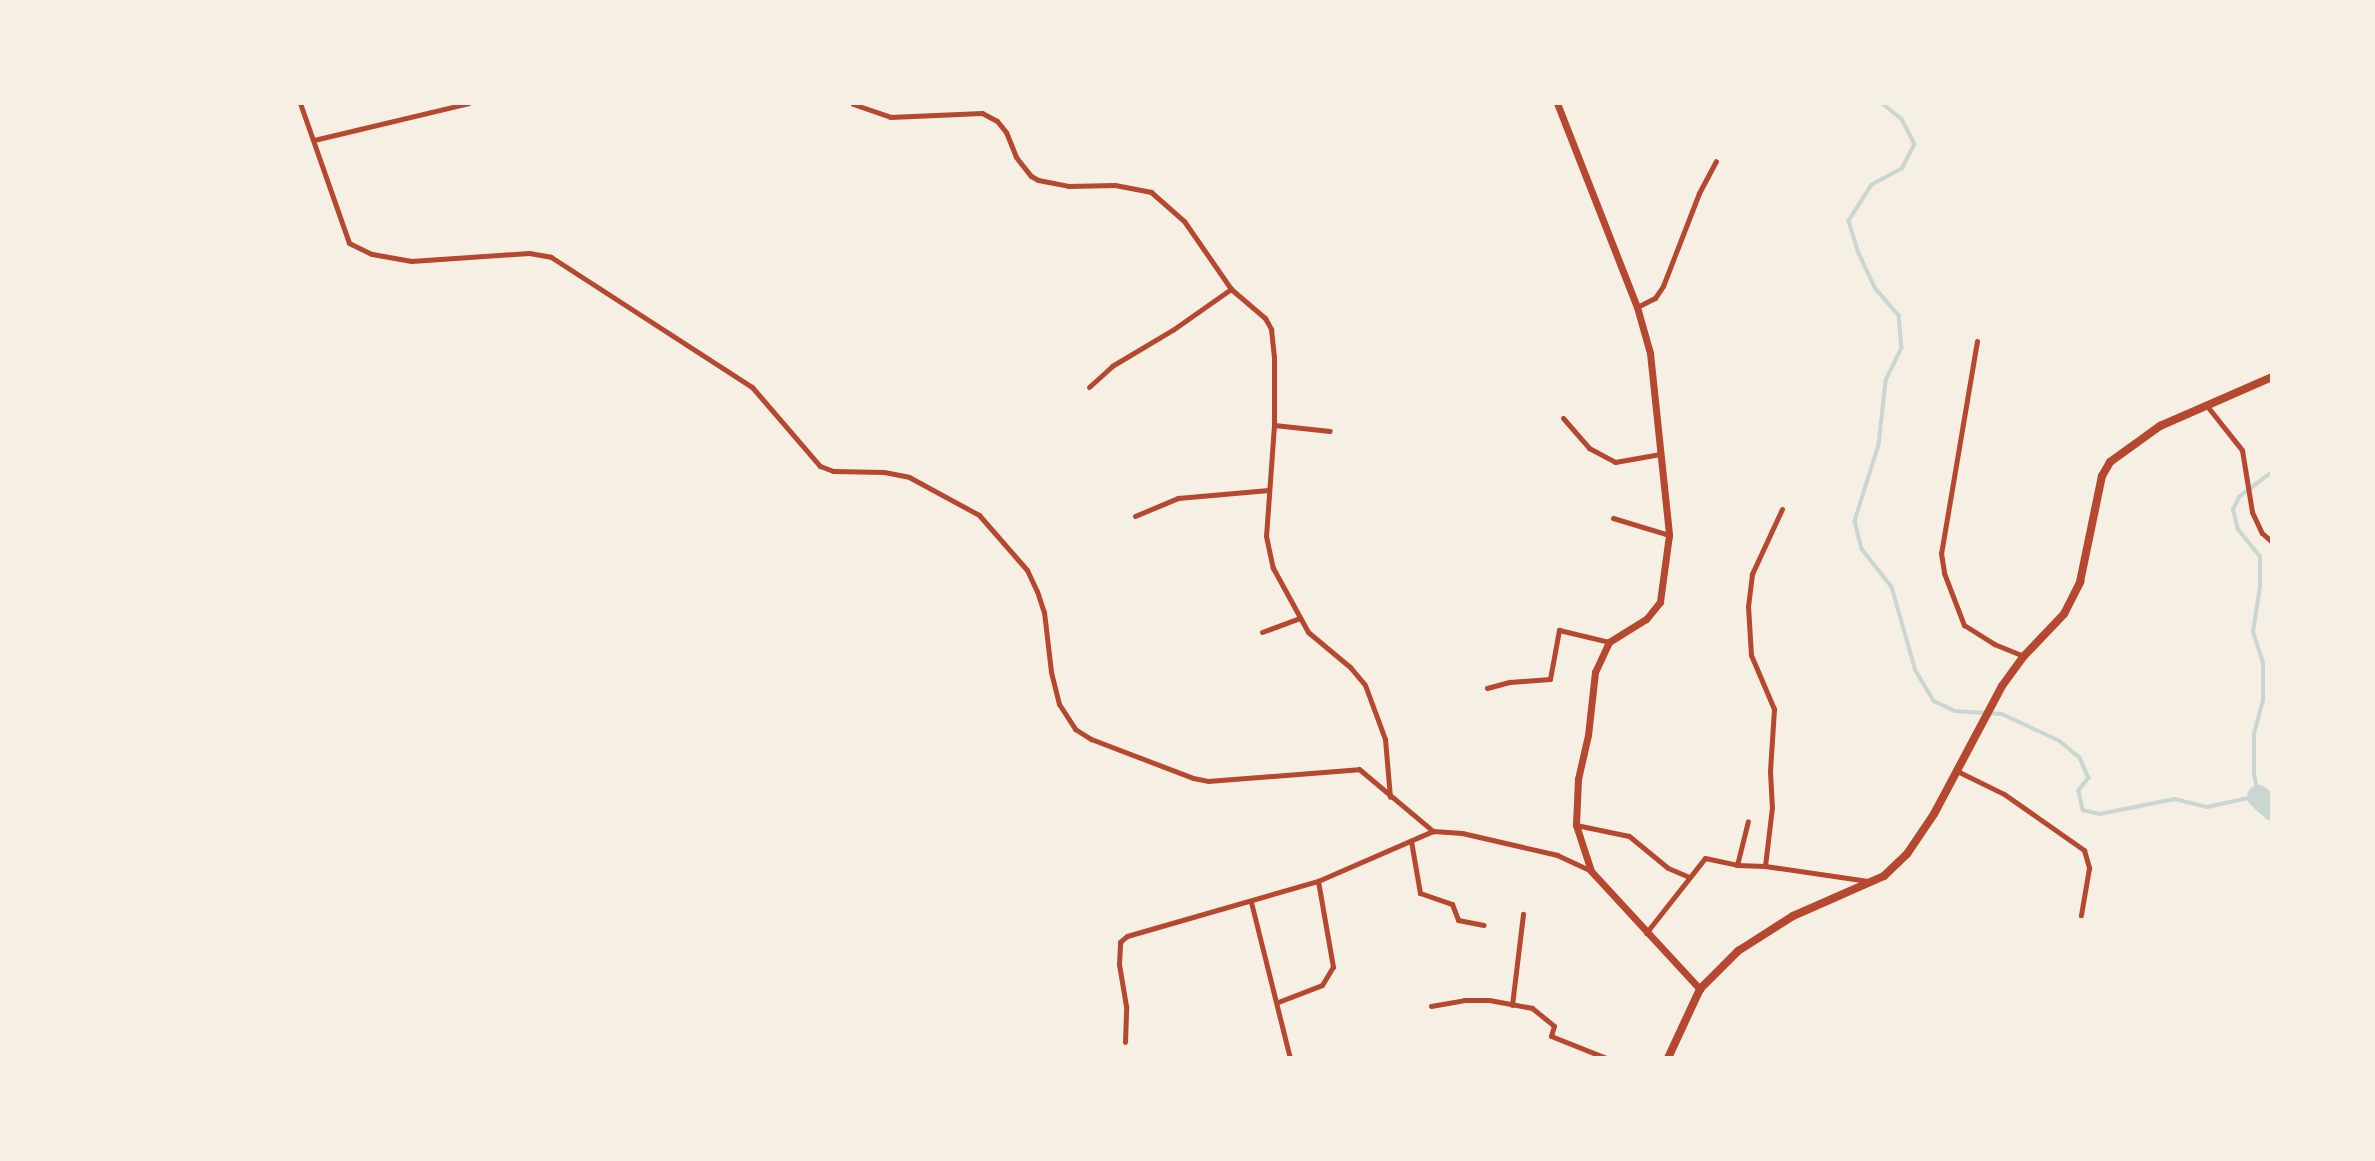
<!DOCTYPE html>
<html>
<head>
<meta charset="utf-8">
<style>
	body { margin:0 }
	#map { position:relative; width:2375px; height:1161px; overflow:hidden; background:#f6efe4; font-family:"Archivo Narrow",sans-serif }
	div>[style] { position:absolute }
	.stream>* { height:3.5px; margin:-1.75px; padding:0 1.75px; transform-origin:1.75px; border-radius:1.75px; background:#c9d6d2 }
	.river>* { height:23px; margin:-11.5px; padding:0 11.5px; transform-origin:11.5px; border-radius:11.5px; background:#c9d6d2 }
	.minor>* { height:5px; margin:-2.5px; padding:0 2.5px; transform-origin:2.5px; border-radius:2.5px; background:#b5482f }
	.tertiary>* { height:7px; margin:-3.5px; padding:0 3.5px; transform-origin:3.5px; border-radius:3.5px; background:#b5482f }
	.secondary>* { height:8px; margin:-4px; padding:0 4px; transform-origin:4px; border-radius:4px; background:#b5482f }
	span { translate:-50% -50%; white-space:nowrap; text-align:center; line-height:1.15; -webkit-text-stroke:5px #f6efe4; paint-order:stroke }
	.frame { position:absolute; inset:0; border:105px solid #f6efe4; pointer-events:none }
</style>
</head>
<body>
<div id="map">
	<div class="stream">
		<i style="left:1882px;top:103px;width:26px;rotate:39deg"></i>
		<i style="left:1902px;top:119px;width:28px;rotate:63deg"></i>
		<i style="left:1915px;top:144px;width:28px;rotate:117deg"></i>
		<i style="left:1902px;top:169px;width:34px;rotate:152deg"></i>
		<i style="left:1872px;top:185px;width:43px;rotate:122.6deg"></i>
		<i style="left:1849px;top:221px;width:34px;rotate:73deg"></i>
		<i style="left:1859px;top:253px;width:40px;rotate:65deg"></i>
		<i style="left:1876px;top:289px;width:35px;rotate:49deg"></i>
		<i style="left:1899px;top:315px;width:33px;rotate:85deg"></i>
		<i style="left:1902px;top:348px;width:37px;rotate:116deg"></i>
		<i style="left:1886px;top:381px;width:64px;rotate:96.2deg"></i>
		<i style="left:1879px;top:445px;width:80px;rotate:107.5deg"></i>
		<i style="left:1855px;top:521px;width:29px;rotate:76deg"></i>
		<i style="left:1862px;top:549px;width:48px;rotate:51.7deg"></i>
		<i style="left:1892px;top:587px;width:87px;rotate:74.1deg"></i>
		<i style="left:1916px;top:671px;width:35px;rotate:59deg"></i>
		<i style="left:1934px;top:701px;width:23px;rotate:25deg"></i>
		<i style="left:1955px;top:711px;width:47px;rotate:3.7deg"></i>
		<i style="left:2002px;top:714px;width:64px;rotate:25deg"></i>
		<i style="left:2060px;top:741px;width:26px;rotate:40deg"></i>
		<i style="left:2080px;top:758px;width:22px;rotate:66deg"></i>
		<i style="left:2089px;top:778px;width:16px;rotate:128deg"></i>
		<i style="left:2079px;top:791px;width:19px;rotate:78deg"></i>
		<i style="left:2083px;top:810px;width:17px;rotate:13deg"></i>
		<i style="left:2100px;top:814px;width:76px;rotate:-11.3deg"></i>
		<i style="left:2175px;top:799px;width:33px;rotate:14deg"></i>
		<i style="left:2207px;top:807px;width:52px;rotate:-12.2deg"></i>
		<i style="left:2258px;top:796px;width:22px;rotate:-100deg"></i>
		<i style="left:2254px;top:774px;width:40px;rotate:-90deg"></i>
		<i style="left:2254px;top:734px;width:35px;rotate:-75deg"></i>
		<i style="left:2263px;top:700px;width:37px;rotate:-90deg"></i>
		<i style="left:2263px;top:663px;width:33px;rotate:-108deg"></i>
		<i style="left:2253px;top:632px;width:46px;rotate:-81.2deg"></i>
		<i style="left:2260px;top:587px;width:30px;rotate:-90deg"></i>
		<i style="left:2260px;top:557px;width:35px;rotate:-129deg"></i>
		<i style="left:2238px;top:530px;width:21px;rotate:-104deg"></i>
		<i style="left:2233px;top:510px;width:14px;rotate:-65deg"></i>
		<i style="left:2239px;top:497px;width:41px;rotate:-37.1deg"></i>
	</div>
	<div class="river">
		<i style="left:2258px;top:796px;width:19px;rotate:43deg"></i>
	</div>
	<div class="minor">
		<i style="left:300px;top:103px;width:148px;rotate:70.7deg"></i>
		<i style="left:349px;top:243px;width:25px;rotate:26deg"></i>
		<i style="left:372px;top:254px;width:40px;rotate:10deg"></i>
		<i style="left:411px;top:261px;width:118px;rotate:-3.9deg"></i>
		<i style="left:529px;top:253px;width:22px;rotate:10deg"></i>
		<i style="left:551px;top:257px;width:239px;rotate:32.9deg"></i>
		<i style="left:752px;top:387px;width:104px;rotate:49.3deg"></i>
		<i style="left:820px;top:466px;width:14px;rotate:21deg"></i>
		<i style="left:833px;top:471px;width:51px;rotate:1.1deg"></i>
		<i style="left:884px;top:472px;width:25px;rotate:11deg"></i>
		<i style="left:909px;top:477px;width:80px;rotate:28.5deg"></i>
		<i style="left:979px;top:515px;width:73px;rotate:48.9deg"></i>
		<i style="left:1027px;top:570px;width:23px;rotate:65deg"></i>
		<i style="left:1037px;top:591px;width:22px;rotate:72deg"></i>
		<i style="left:1044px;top:612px;width:60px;rotate:83.3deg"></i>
		<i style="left:1051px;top:672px;width:33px;rotate:76deg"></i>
		<i style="left:1059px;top:704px;width:30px;rotate:57deg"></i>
		<i style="left:1075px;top:729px;width:19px;rotate:32deg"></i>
		<i style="left:1091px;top:739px;width:109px;rotate:20.9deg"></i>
		<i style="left:1193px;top:778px;width:15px;rotate:11deg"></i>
		<i style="left:1208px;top:781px;width:151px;rotate:-4.5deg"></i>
		<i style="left:1359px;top:769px;width:97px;rotate:40deg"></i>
		<i style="left:1433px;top:831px;width:29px;rotate:4deg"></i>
		<i style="left:1462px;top:833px;width:98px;rotate:13deg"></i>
		<i style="left:1557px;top:855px;width:38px;rotate:25deg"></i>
		<i style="left:853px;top:104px;width:39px;rotate:19deg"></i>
		<i style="left:890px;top:117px;width:92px;rotate:-2.5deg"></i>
		<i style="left:982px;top:113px;width:17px;rotate:28deg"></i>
		<i style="left:997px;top:121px;width:14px;rotate:51deg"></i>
		<i style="left:1006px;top:132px;width:27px;rotate:68deg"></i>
		<i style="left:1016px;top:157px;width:24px;rotate:52deg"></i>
		<i style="left:1031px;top:176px;width:8px;rotate:30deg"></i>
		<i style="left:1038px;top:180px;width:31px;rotate:11deg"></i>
		<i style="left:1068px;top:186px;width:47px;rotate:-1.2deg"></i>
		<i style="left:1115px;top:185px;width:37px;rotate:11deg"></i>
		<i style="left:1151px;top:192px;width:44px;rotate:41.3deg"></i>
		<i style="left:1184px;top:221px;width:83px;rotate:55.3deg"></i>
		<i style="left:1231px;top:289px;width:45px;rotate:40.5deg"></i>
		<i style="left:1265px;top:318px;width:13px;rotate:61deg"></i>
		<i style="left:1271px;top:329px;width:28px;rotate:84deg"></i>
		<i style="left:1274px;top:357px;width:68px;rotate:90deg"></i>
		<i style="left:1274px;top:425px;width:111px;rotate:94.1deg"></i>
		<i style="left:1266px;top:536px;width:33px;rotate:78deg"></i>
		<i style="left:1273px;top:568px;width:73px;rotate:61.3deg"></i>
		<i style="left:1308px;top:632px;width:55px;rotate:39.8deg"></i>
		<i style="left:1350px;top:667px;width:23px;rotate:50deg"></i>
		<i style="left:1365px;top:685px;width:58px;rotate:69.7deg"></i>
		<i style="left:1385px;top:739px;width:58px;rotate:85.1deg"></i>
		<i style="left:314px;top:140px;width:159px;rotate:-13.4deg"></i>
		<i style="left:1637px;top:307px;width:20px;rotate:-27deg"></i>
		<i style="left:1655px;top:298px;width:14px;rotate:-56deg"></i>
		<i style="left:1663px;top:286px;width:100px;rotate:-68.8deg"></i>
		<i style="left:1699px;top:193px;width:36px;rotate:-62deg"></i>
		<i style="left:1977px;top:341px;width:215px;rotate:99.6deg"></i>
		<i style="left:1941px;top:553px;width:20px;rotate:81deg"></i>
		<i style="left:1944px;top:573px;width:56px;rotate:69deg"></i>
		<i style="left:1964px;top:625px;width:36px;rotate:32deg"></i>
		<i style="left:1994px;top:644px;width:32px;rotate:22deg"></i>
		<i style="left:1089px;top:387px;width:31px;rotate:-42deg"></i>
		<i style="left:1112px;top:366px;width:72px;rotate:-30.8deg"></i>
		<i style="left:1174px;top:329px;width:70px;rotate:-35.1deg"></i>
		<i style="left:2207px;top:406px;width:56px;rotate:51.5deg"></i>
		<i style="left:2242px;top:450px;width:63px;rotate:80.8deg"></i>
		<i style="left:2252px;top:512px;width:23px;rotate:65deg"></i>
		<i style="left:2262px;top:533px;width:13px;rotate:42deg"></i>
		<i style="left:1563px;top:418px;width:40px;rotate:49deg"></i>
		<i style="left:1589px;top:448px;width:30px;rotate:28deg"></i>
		<i style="left:1615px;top:462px;width:46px;rotate:-10.1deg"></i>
		<i style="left:1274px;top:425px;width:56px;rotate:6.1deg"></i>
		<i style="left:1782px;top:509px;width:72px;rotate:114.8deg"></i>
		<i style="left:1752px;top:574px;width:32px;rotate:97deg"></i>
		<i style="left:1748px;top:606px;width:49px;rotate:86.5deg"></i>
		<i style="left:1751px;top:655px;width:59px;rotate:66.9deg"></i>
		<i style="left:1774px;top:709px;width:62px;rotate:93.7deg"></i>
		<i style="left:1770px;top:771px;width:36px;rotate:87deg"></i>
		<i style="left:1772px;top:807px;width:59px;rotate:96.8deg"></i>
		<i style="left:1765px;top:866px;width:104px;rotate:8.3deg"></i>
		<i style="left:1135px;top:516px;width:47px;rotate:-22.7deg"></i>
		<i style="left:1178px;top:498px;width:91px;rotate:-5deg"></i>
		<i style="left:1613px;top:518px;width:59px;rotate:16.9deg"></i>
		<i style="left:1262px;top:632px;width:40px;rotate:-20.2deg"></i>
		<i style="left:1487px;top:688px;width:24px;rotate:-15deg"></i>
		<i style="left:1510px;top:682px;width:40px;rotate:-4.3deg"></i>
		<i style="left:1550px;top:679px;width:50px;rotate:-79.6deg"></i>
		<i style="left:1559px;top:630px;width:51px;rotate:13.5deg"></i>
		<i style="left:1957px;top:771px;width:52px;rotate:26.1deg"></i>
		<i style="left:2004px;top:794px;width:98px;rotate:35deg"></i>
		<i style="left:2084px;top:850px;width:19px;rotate:74deg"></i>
		<i style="left:2089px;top:868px;width:48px;rotate:99.7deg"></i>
		<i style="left:1576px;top:825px;width:54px;rotate:11.7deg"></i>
		<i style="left:1629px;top:836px;width:50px;rotate:39.4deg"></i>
		<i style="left:1668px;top:868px;width:23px;rotate:23deg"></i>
		<i style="left:1411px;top:841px;width:53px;rotate:80.2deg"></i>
		<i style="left:1420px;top:893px;width:34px;rotate:19deg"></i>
		<i style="left:1452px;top:904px;width:17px;rotate:69deg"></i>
		<i style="left:1458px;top:920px;width:26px;rotate:11deg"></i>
		<i style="left:1737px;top:865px;width:45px;rotate:-76deg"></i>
		<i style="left:1251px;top:902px;width:161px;rotate:76deg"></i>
		<i style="left:1646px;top:933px;width:95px;rotate:-51.8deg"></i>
		<i style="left:1705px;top:858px;width:33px;rotate:12deg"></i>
		<i style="left:1737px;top:865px;width:28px;rotate:2deg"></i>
		<i style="left:1278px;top:1002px;width:47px;rotate:-21.1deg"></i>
		<i style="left:1322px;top:985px;width:21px;rotate:-59deg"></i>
		<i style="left:1333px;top:967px;width:87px;rotate:-99.9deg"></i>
		<i style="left:1512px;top:1005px;width:92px;rotate:-83.1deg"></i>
		<i style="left:1431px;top:1006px;width:34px;rotate:-10deg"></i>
		<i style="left:1464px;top:1000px;width:25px"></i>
		<i style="left:1489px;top:1000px;width:44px;rotate:10.5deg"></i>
		<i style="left:1532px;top:1008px;width:28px;rotate:39deg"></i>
		<i style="left:1554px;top:1026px;width:10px;rotate:107deg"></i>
		<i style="left:1551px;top:1036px;width:59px;rotate:21.8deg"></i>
		<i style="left:1125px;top:1042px;width:36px;rotate:-88deg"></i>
		<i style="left:1126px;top:1006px;width:43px;rotate:-99.5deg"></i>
		<i style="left:1119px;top:964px;width:22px;rotate:-87deg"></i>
		<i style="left:1120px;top:942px;width:9px;rotate:-41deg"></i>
		<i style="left:1127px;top:936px;width:199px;rotate:-16.1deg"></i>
		<i style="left:1318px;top:881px;width:125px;rotate:-23.5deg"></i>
	</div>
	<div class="tertiary">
		<i style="left:1557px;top:103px;width:219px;rotate:68.6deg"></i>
		<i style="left:1637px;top:307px;width:48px;rotate:74.2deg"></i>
		<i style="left:1650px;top:353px;width:183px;rotate:84deg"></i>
		<i style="left:1669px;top:535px;width:68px;rotate:97.7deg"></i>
		<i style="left:1660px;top:602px;width:22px;rotate:129deg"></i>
		<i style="left:1646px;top:619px;width:44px;rotate:148.1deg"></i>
		<i style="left:1609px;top:642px;width:33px;rotate:115deg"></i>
		<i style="left:1595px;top:672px;width:63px;rotate:96.3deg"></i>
		<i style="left:1588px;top:735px;width:45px;rotate:102.8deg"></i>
		<i style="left:1578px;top:779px;width:46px;rotate:92.5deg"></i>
		<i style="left:1576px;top:825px;width:48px;rotate:71.9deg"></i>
		<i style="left:1591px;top:871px;width:161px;rotate:47.3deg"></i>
	</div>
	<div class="secondary">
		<i style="left:1668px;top:1058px;width:76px;rotate:-65.1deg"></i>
		<i style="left:1700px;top:989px;width:54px;rotate:-45deg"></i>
		<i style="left:1738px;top:951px;width:65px;rotate:-32.5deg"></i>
		<i style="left:1793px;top:916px;width:99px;rotate:-23.7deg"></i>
		<i style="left:1884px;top:876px;width:32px;rotate:-44deg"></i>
		<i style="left:1907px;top:854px;width:48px;rotate:-56deg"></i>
		<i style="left:1934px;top:814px;width:145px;rotate:-62deg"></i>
		<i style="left:2002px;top:686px;width:37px;rotate:-54deg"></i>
		<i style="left:2024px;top:656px;width:58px;rotate:-46.4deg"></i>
		<i style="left:2064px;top:614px;width:36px;rotate:-63deg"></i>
		<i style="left:2080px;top:582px;width:108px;rotate:-78.3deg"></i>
		<i style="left:2102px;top:476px;width:16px;rotate:-60deg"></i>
		<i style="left:2110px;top:462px;width:62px;rotate:-35.8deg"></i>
		<i style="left:2160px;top:426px;width:122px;rotate:-23.6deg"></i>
	</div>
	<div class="frame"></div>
</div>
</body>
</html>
